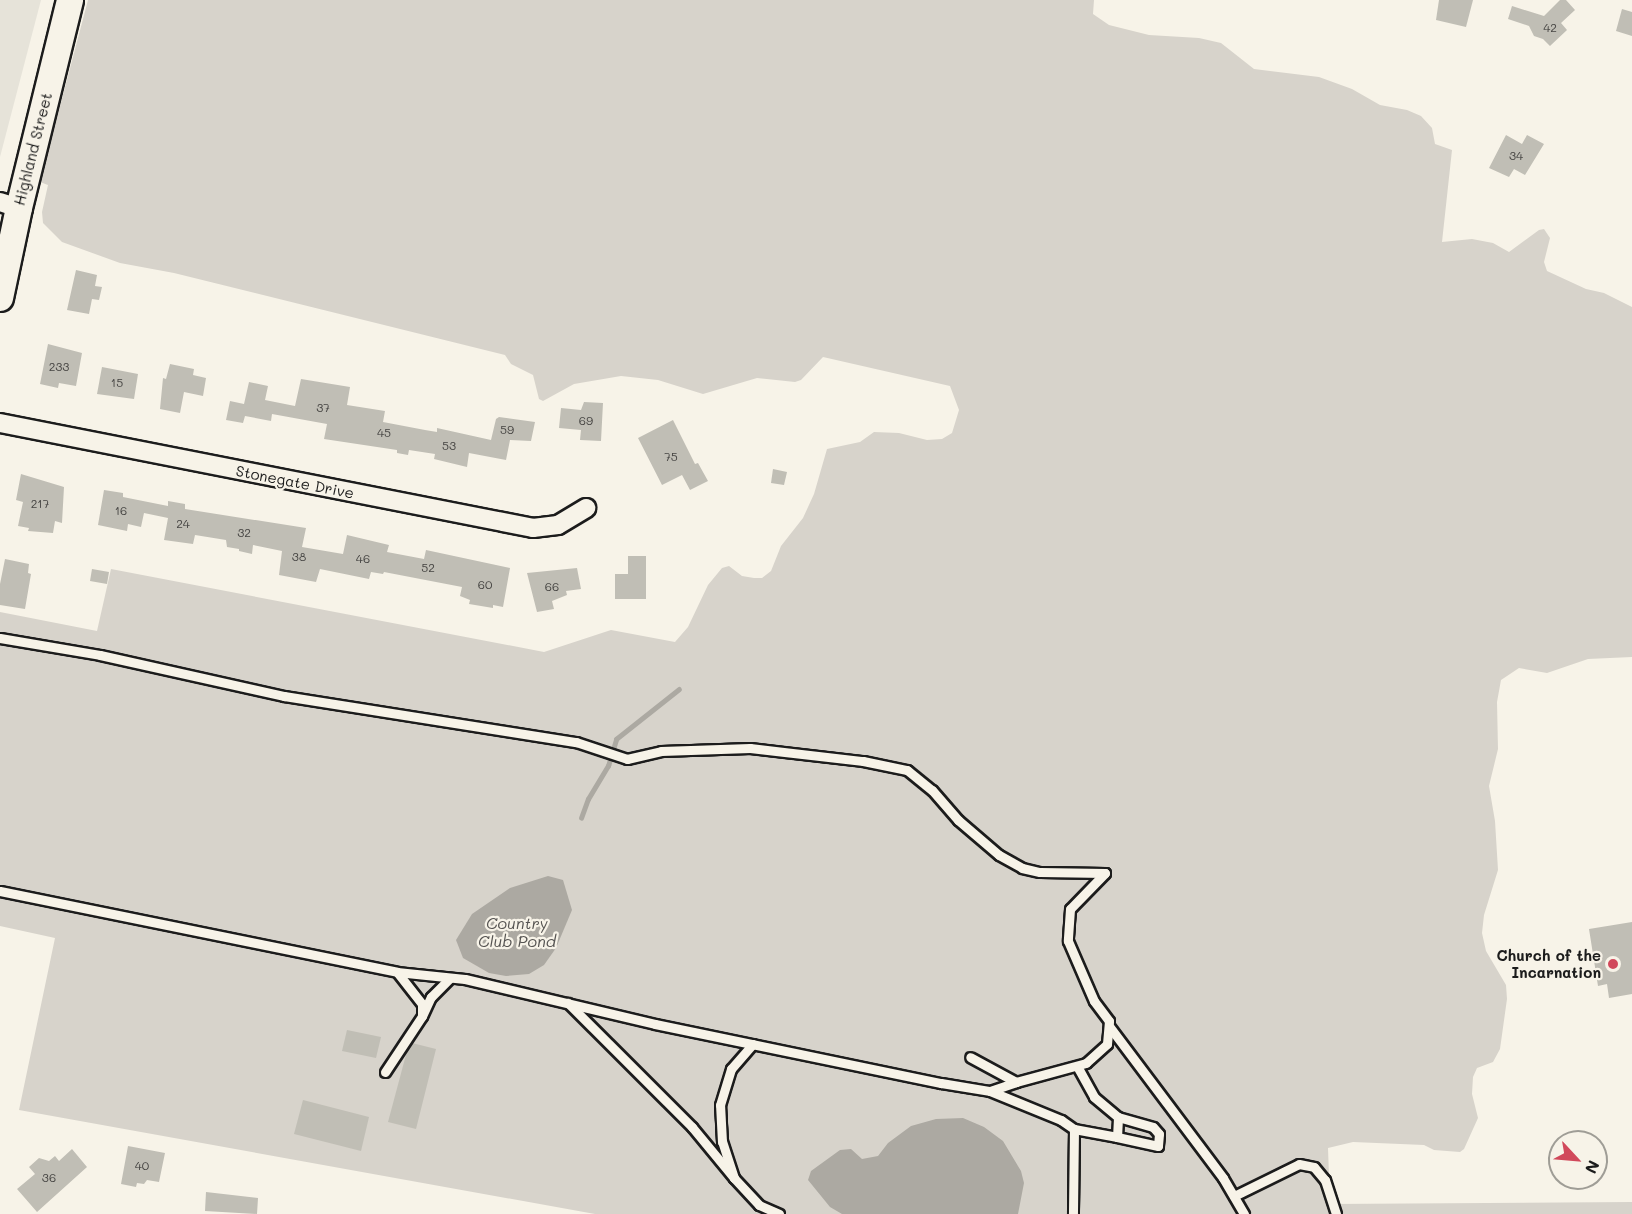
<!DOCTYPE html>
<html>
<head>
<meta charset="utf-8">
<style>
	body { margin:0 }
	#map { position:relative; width:1632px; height:1214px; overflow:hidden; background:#f7f3e8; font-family:Mali,sans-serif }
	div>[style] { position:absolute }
	.built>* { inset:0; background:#e6e3d9 }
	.green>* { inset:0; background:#d7d3cb }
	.water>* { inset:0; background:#aca9a2 }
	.stream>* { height:4.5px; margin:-2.25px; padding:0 2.25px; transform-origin:2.25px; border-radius:2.25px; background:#aca9a2 }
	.building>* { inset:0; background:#c0beb5 }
	.roads { filter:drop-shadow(2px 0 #1c1c1c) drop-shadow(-2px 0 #1c1c1c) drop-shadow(0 2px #1c1c1c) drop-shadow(0 -2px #1c1c1c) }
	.lane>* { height:9px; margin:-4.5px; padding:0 4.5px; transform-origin:4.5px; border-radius:4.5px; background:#f7f3e8 }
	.street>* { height:18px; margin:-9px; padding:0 9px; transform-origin:9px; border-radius:9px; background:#f7f3e8 }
	.secondary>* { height:26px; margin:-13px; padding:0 13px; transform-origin:13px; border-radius:13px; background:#f7f3e8 }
	.dots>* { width:16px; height:16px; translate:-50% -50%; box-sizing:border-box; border:3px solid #f7f3e8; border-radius:50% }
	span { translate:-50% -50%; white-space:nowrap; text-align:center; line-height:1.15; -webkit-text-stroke:4.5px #f7f3e8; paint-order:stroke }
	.number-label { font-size:12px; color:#454442 }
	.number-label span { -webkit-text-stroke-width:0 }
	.street-label { font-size:15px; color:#1c1c1c }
	.poi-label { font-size:15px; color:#1c1c1c; font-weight:700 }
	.right { translate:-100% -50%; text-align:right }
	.water-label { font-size:16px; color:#565452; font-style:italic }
	.north { position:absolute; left:1548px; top:1130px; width:60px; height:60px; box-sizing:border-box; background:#f7f3e8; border:2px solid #9f9d96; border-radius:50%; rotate:116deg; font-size:16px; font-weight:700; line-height:24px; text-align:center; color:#1c1c1c }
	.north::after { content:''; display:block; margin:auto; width:21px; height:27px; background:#d1495b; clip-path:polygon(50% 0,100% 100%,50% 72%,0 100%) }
</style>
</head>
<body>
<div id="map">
	<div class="built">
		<i style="clip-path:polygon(0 0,41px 0,0 157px)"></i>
	</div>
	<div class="green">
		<i style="clip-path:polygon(88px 0,1094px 0,1093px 14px,1109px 25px,1149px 35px,1199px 38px,1221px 43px,1254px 69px,1319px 77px,1352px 89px,1380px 105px,1407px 110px,1421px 116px,1432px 128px,1435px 144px,1452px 150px,1442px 242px,1472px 239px,1493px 243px,1509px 252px,1539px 230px,1544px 229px,1550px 238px,1544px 262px,1547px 271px,1586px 289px,1604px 293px,1632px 307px,1632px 657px,1588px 659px,1547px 673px,1519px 668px,1501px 680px,1497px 702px,1498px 749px,1489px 786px,1495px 821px,1498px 870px,1484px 915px,1482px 933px,1486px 951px,1506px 985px,1507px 999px,1500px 1049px,1493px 1062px,1477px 1068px,1473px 1077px,1472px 1094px,1478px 1118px,1464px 1149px,1460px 1152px,1434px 1150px,1424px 1145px,1353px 1142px,1328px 1148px,1330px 1204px,1632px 1202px,1632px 1214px,595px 1214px,19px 1110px,55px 938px,0 926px,0 612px,97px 631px,111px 569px,544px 652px,611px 630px,675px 642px,688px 627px,708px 585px,722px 568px,729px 566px,742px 576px,754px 578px,762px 578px,771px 571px,781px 546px,803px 518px,814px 494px,827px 449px,860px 442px,874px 432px,899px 433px,927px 440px,942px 439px,952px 433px,959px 410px,950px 386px,823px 357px,801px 380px,795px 382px,757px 378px,703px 394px,658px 380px,621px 376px,574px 384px,543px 401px,539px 399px,533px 375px,511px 364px,505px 355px,174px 273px,120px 263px,62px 242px,43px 223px,42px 212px,48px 185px,40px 182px)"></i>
	</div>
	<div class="water">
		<i style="clip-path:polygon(548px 876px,563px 880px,572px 910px,556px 948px,544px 965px,529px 974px,506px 976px,489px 973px,463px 958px,456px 940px,472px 914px,510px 888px)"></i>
		<i style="clip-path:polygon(963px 1118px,984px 1127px,1003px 1141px,1021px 1171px,1024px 1183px,1018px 1214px,842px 1214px,830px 1207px,808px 1180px,811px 1171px,840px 1150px,851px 1149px,862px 1159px,878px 1156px,888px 1143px,911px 1126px,936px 1119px)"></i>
	</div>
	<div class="stream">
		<i style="left:581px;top:818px;width:20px;rotate:-70deg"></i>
		<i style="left:588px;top:799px;width:39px;rotate:-59deg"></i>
		<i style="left:608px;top:766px;width:28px;rotate:-73deg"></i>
		<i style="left:616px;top:739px;width:80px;rotate:-38.4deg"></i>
	</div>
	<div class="building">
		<i style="clip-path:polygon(1439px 0,1473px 0,1466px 27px,1436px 20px)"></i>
		<i style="clip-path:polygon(1560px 0,1566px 0,1575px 10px,1561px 23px,1567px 30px,1550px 46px,1543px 39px,1534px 36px,1529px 26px,1508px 19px,1512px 6px,1544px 16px)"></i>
		<i style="clip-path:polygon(1622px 9px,1632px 12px,1632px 36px,1616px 31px)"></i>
		<i style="clip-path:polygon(1506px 135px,1522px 144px,1527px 135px,1544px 144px,1525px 175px,1514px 169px,1509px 177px,1489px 168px)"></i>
		<i style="clip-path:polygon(76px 270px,97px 275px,95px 286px,102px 287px,99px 300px,92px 299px,89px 314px,67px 310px)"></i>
		<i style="clip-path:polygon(48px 344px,82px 353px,76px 386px,59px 383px,58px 388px,40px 384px)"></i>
		<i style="clip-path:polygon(170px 364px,194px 369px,193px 375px,206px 378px,203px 396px,184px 392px,180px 413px,160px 409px,163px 378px,166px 379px)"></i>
		<i style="clip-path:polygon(102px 367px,138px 374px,134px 399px,97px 394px)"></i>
		<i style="clip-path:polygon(301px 379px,350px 387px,347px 405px,385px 411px,383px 422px,425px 430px,437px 432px,437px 428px,491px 440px,496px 419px,499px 417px,535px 422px,531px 441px,510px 440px,506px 460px,469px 453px,467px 467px,434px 459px,435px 454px,409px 450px,408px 455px,397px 453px,397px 450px,324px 439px,327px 424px,272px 414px,271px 421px,245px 416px,243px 423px,226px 420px,230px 401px,244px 404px,249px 382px,268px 386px,265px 400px,295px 406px)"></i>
		<i style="clip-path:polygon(584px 402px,603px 403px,601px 441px,580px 440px,581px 430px,559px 428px,561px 408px,581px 410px)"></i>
		<i style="clip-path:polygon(673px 420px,695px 464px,698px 463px,708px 481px,690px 490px,682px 475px,662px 485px,638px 438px)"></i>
		<i style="clip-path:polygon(773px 469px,787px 472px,784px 485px,771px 483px)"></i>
		<i style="clip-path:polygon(21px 474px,64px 487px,62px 523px,55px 521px,53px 533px,28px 531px,29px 528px,18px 526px,23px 502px,16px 500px)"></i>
		<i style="clip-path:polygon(104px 490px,123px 493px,123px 497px,168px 506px,168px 501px,185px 504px,185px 509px,306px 528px,302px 547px,343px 554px,347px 535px,389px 545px,387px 552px,424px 559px,426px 550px,510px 568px,503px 607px,493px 605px,493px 608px,469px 604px,470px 600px,460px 596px,462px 587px,384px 572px,383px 574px,371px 572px,369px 579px,320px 569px,316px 582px,279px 575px,282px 551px,253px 545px,252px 554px,239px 551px,239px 549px,227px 547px,226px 540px,195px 535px,193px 544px,164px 540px,168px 518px,144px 513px,141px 527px,128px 524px,127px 531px,98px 525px)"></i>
		<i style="clip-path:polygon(628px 556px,646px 556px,646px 599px,615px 599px,615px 574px,628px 574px)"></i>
		<i style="clip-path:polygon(5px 559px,29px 564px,28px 573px,31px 574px,25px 609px,0 605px,0 584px)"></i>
		<i style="clip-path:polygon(577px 568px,581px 589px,566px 591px,567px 595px,552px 601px,554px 609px,537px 612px,527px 573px)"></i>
		<i style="clip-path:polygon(92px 569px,109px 572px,107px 584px,90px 581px)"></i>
		<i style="clip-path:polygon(1632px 922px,1632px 994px,1609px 998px,1607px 984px,1598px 986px,1589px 929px)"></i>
		<i style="clip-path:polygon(347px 1030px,381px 1037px,376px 1058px,342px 1051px)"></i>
		<i style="clip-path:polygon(412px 1043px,436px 1049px,416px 1129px,388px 1122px,407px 1051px)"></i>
		<i style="clip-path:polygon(303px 1100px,369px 1117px,361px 1151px,294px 1134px)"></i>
		<i style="clip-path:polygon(128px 1146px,165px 1153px,159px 1182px,147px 1180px,144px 1184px,137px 1183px,136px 1187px,121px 1184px)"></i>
		<i style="clip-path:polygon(72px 1149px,87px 1167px,37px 1212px,17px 1189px,35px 1174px,29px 1167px,39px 1158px,49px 1161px,55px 1156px,59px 1161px)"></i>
		<i style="clip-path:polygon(206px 1192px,258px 1198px,257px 1214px,205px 1211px)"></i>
	</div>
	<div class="roads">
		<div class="lane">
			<i style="left:0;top:638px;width:101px;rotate:9.6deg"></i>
			<i style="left:100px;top:655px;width:189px;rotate:12.6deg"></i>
			<i style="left:284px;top:696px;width:296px;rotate:9deg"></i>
			<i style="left:576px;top:742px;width:54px;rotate:18.4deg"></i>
			<i style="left:627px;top:759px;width:35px;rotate:-13deg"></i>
			<i style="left:661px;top:751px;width:89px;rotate:-1.9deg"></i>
			<i style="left:750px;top:748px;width:114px;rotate:6.6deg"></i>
			<i style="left:863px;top:761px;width:45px;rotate:11.6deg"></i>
			<i style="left:907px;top:770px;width:32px;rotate:39deg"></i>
			<i style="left:932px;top:790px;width:40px;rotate:49deg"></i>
			<i style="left:958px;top:820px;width:54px;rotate:40.5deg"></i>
			<i style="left:999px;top:855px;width:26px;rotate:29deg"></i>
			<i style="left:1022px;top:868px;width:18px;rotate:13deg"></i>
			<i style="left:1040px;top:872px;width:65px;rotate:0.9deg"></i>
			<i style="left:1105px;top:873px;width:50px;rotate:134.2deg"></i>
			<i style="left:1070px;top:909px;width:32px;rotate:94deg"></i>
			<i style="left:1068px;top:941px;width:65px;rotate:66.6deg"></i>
			<i style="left:1094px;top:1001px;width:25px;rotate:53deg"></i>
			<i style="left:1109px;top:1021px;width:23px;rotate:95deg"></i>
			<i style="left:1107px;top:1044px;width:28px;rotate:138deg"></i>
			<i style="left:1086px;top:1063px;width:73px;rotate:164.8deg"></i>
			<i style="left:0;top:891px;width:405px;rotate:11.5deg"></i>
			<i style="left:397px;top:972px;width:68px;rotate:5.9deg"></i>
			<i style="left:465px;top:979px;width:195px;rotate:13.3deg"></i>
			<i style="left:655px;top:1024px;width:292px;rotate:11.7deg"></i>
			<i style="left:941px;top:1083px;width:50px;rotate:9.3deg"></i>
			<i style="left:990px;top:1091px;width:28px;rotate:-19deg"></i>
			<i style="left:1016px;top:1082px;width:52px;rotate:-151.5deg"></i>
			<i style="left:397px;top:972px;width:41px;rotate:52deg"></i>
			<i style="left:422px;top:1004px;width:10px;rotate:90deg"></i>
			<i style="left:568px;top:1003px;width:175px;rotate:45deg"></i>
			<i style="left:692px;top:1127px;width:66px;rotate:50.5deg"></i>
			<i style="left:734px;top:1178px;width:38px;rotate:-108deg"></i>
			<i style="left:722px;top:1142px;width:37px;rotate:-93deg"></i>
			<i style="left:720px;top:1105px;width:38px;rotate:-73deg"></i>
			<i style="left:731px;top:1069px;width:33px;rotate:-49deg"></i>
			<i style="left:1109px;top:1026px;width:190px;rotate:53.1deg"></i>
			<i style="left:1223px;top:1178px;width:42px;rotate:59.7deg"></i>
			<i style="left:1077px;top:1066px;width:35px;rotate:61deg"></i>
			<i style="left:1094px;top:1097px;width:31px;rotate:40deg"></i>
			<i style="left:1118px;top:1117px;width:36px;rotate:16deg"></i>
			<i style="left:1153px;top:1127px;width:9px;rotate:49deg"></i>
			<i style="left:1159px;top:1134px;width:12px;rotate:95deg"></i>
			<i style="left:1158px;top:1146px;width:42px;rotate:-167.6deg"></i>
			<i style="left:1117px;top:1137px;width:20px;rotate:-87deg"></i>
			<i style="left:385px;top:1072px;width:67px;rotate:-56.5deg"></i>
			<i style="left:422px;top:1016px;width:21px;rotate:-65deg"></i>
			<i style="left:431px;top:997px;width:27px;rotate:-45deg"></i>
			<i style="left:990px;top:1091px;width:77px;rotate:22.2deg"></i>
			<i style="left:1061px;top:1120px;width:16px;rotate:35deg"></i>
			<i style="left:1074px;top:1129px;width:85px;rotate:90.7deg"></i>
			<i style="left:1074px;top:1129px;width:44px;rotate:10.5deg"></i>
			<i style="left:734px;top:1178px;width:37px;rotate:47deg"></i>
			<i style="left:759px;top:1205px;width:22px;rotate:24deg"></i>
			<i style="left:1234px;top:1196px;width:72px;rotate:-26.2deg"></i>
			<i style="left:1299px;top:1164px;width:15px;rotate:11deg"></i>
			<i style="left:1314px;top:1167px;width:17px;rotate:50deg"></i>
			<i style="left:1325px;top:1180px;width:36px;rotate:72deg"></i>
		</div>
		<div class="street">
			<i style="left:0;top:202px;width:20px;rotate:18deg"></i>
			<i style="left:0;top:423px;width:543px;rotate:11.14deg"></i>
			<i style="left:533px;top:528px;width:25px;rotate:-7deg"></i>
			<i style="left:558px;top:525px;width:33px;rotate:-31deg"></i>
		</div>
		<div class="secondary">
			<i style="left:0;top:298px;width:92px;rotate:-78.1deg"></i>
			<i style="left:19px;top:208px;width:214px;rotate:-76.2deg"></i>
		</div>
	</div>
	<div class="dots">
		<i style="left:1613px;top:964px;background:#d1495b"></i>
	</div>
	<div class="number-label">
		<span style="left:1550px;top:28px">42</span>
		<span style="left:1516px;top:156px">34</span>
		<span style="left:59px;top:367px">233</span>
		<span style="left:117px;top:383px">15</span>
		<span style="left:323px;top:408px">37</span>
		<span style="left:586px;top:421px">69</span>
		<span style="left:507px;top:430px">59</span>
		<span style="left:384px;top:433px">45</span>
		<span style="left:449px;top:446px">53</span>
		<span style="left:671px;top:457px">75</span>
		<span style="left:40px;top:504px">217</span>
		<span style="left:121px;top:511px">16</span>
		<span style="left:183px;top:524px">24</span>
		<span style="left:244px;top:533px">32</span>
		<span style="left:299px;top:557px">38</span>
		<span style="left:363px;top:559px">46</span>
		<span style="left:428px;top:568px">52</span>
		<span style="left:485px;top:585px">60</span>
		<span style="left:552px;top:587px">66</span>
		<span style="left:142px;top:1166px">40</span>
		<span style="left:49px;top:1178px">36</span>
	</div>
	<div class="street-label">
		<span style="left:33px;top:149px;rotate:-76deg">Highland Street</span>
		<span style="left:295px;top:482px;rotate:11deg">Stonegate Drive</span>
	</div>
	<div class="poi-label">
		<span class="right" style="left:1601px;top:964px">Church of the<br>Incarnation</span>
	</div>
	<div class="water-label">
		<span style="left:517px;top:932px">Country<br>Club Pond</span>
	</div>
	<div class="north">N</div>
</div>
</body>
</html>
